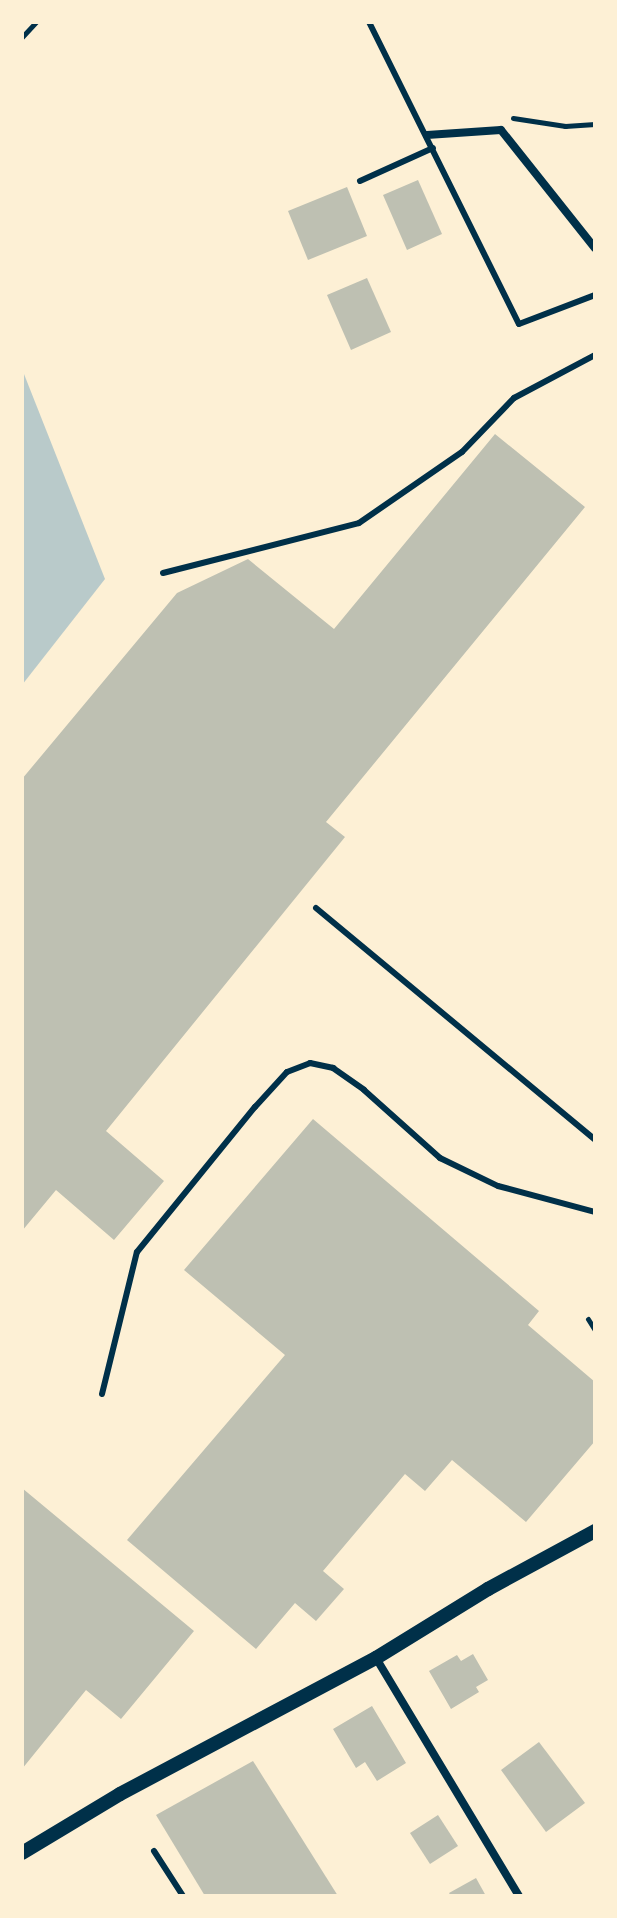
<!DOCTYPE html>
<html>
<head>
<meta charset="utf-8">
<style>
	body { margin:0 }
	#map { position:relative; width:617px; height:1918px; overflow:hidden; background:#fdf0d5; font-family:Literata,serif }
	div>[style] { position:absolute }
	.green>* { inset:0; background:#b9caca }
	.building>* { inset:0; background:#bec0b2 }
	.path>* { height:5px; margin:-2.5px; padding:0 2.5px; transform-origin:2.5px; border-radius:2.5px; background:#003049 }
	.service>* { height:6px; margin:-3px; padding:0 3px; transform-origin:3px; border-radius:3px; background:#003049 }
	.minor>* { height:8px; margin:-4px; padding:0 4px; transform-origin:4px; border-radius:4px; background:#003049 }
	.tertiary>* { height:14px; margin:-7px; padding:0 7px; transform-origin:7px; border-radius:7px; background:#003049 }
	span { translate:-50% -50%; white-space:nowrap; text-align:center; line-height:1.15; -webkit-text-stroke:8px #fdf0d5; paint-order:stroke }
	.frame { position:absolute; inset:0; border:24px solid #fdf0d5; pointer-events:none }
</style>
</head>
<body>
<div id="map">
	<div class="green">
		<i style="clip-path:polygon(22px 369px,105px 579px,22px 685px)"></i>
	</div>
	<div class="building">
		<i style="clip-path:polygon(418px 180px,442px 234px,407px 250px,383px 195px)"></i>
		<i style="clip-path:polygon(347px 187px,367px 236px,308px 260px,288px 211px)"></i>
		<i style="clip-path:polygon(367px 278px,391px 332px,351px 350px,327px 295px)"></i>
		<i style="clip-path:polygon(495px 434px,585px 507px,326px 822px,345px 837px,106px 1131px,164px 1181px,114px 1240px,56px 1190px,22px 1231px,22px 779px,177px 593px,248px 559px,334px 629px)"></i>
		<i style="clip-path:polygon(313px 1119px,539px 1311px,528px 1325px,595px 1382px,595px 1441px,526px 1522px,452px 1460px,425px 1491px,405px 1474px,323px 1571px,344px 1589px,316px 1621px,295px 1603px,256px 1649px,127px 1540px,285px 1355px,184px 1270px)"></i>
		<i style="clip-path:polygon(22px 1488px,194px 1631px,121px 1719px,86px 1690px,22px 1769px)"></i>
		<i style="clip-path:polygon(473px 1654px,488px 1680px,476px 1687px,479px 1692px,451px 1709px,429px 1671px,457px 1655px,461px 1661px)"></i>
		<i style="clip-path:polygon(372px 1706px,406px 1763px,377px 1781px,365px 1762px,356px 1768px,333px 1729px)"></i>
		<i style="clip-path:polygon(539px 1742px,585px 1803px,546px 1832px,501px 1770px)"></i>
		<i style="clip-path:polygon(253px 1761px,338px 1896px,205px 1896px,156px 1815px)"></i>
		<i style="clip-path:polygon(438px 1815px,458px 1846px,430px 1864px,410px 1833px)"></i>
		<i style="clip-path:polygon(476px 1878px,486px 1896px,451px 1896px,449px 1893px)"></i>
	</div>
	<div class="path">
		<i style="left:22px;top:37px;width:21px;rotate:-47deg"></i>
		<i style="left:513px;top:118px;width:53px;rotate:8.7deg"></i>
		<i style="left:565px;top:126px;width:30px;rotate:-4deg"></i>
		<i style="left:588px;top:1319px;width:13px;rotate:58deg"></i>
	</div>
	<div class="service">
		<i style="left:369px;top:22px;width:337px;rotate:63.6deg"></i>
		<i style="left:519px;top:324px;width:81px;rotate:-20.9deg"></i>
		<i style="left:360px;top:181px;width:80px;rotate:-24.3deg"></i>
		<i style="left:163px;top:573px;width:202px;rotate:-14.3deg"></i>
		<i style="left:359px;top:523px;width:125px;rotate:-34.6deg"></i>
		<i style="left:462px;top:452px;width:75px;rotate:-46.1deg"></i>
		<i style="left:514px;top:398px;width:92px;rotate:-28deg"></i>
		<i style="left:316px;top:908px;width:363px;rotate:39.7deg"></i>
		<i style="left:102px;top:1394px;width:146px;rotate:-76.2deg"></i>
		<i style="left:137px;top:1252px;width:187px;rotate:-50.9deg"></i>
		<i style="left:255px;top:1107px;width:47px;rotate:-47.6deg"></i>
		<i style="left:287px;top:1072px;width:25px;rotate:-21deg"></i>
		<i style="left:310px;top:1063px;width:24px;rotate:12deg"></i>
		<i style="left:333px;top:1068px;width:38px;rotate:35deg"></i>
		<i style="left:364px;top:1090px;width:102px;rotate:41.8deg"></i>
		<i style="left:440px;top:1158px;width:64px;rotate:25.8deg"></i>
		<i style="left:498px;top:1186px;width:100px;rotate:15deg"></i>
		<i style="left:154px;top:1851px;width:54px;rotate:57.2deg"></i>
	</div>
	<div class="minor">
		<i style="left:427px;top:135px;width:74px;rotate:-3.9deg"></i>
		<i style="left:501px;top:130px;width:151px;rotate:51.5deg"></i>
		<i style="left:376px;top:1658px;width:278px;rotate:59deg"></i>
	</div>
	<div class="tertiary">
		<i style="left:22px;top:1853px;width:114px;rotate:-31deg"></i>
		<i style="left:120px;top:1794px;width:290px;rotate:-28deg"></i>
		<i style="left:376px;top:1658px;width:132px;rotate:-31.6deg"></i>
		<i style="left:488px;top:1589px;width:122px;rotate:-28.5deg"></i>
	</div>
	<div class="frame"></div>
</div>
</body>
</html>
